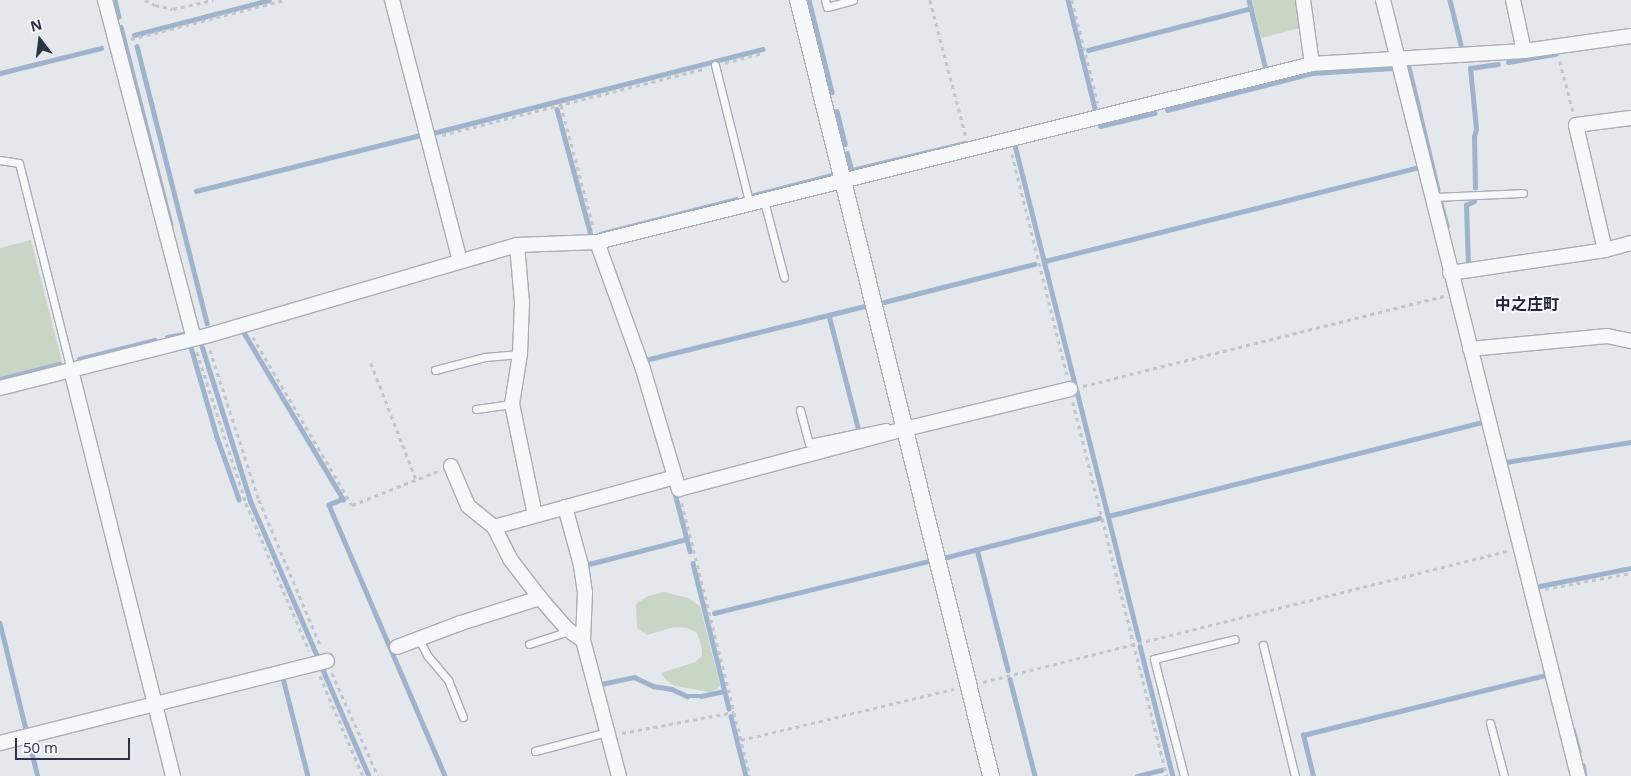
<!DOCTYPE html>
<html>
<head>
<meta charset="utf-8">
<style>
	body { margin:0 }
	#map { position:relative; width:1631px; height:776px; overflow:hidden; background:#e4e7ec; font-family:"Open Sans","Noto Sans JP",sans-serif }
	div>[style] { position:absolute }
	.green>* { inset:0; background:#c9d6c5 }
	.stream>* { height:4.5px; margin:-2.25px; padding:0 2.25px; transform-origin:2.25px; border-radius:2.25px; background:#9fb4cc }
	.path>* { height:2.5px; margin-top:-1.25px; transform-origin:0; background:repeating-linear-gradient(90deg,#c2c5cb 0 4px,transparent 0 8px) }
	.roads { filter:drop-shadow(1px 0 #a9aeb7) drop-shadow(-1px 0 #a9aeb7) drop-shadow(0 1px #a9aeb7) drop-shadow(0 -1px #a9aeb7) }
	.service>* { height:7px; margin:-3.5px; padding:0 3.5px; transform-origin:3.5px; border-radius:3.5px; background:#f7f8fa }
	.minor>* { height:14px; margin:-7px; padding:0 7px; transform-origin:7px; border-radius:7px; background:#f7f8fa }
	.tertiary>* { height:16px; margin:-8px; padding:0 8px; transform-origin:8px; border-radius:8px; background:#f7f8fa }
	span { translate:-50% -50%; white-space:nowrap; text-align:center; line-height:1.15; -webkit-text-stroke:4.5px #f4f6f9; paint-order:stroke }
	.quarter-label { font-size:16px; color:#1d2536; font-weight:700 }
	.north { position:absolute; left:15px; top:15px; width:50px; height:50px; -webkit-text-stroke:4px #f4f6f9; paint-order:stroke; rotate:345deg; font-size:14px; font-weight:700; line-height:20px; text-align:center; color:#2b3445 }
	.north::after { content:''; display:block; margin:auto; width:18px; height:22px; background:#2b3445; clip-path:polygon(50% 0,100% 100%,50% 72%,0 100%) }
	.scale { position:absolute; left:15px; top:738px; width:115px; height:22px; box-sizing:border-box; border:2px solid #2b3445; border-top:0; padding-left:6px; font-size:15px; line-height:18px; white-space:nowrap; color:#2b3445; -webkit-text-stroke:4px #f4f6f9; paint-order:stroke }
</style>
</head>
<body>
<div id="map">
	<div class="green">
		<i style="clip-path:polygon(1252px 0,1300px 0,1304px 27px,1261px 38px)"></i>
		<i style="clip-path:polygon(31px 240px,62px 362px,0 377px,0 248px)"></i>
		<i style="clip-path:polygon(664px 592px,688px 598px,700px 606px,720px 685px,717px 689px,710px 692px,675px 686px,666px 680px,661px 673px,695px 662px,702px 656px,702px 648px,697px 633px,687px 628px,674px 627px,647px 635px,637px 628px,636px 604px,648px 596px)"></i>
	</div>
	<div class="stream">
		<i style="left:115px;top:0;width:17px;rotate:77deg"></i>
		<i style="left:809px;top:0;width:95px;rotate:76deg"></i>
		<i style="left:1068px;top:0;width:115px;rotate:76deg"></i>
		<i style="left:1096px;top:112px;width:4px;rotate:166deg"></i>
		<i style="left:1249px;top:0;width:72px;rotate:76.3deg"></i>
		<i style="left:1450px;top:0;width:50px;rotate:76.2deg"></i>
		<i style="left:121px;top:27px;width:204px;rotate:75.8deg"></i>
		<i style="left:134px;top:35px;width:139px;rotate:-14.5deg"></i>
		<i style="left:137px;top:46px;width:286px;rotate:75.8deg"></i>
		<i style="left:1088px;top:50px;width:168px;rotate:-14.4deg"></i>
		<i style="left:1508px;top:62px;width:48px;rotate:-9.7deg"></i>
		<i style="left:1409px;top:67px;width:126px;rotate:76.7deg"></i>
		<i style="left:0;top:73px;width:104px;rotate:-13.9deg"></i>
		<i style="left:557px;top:109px;width:131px;rotate:74.9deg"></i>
		<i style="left:1167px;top:110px;width:150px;rotate:-14.3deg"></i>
		<i style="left:1312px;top:73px;width:81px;rotate:-3.5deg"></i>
		<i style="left:837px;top:111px;width:34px;rotate:76deg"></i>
		<i style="left:1100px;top:126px;width:56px;rotate:-13.5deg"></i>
		<i style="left:433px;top:133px;width:340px;rotate:-14.3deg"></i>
		<i style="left:1015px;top:145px;width:245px;rotate:75.9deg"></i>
		<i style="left:847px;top:153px;width:18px;rotate:74deg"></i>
		<i style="left:852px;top:170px;width:116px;rotate:-13.4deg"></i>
		<i style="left:1475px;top:188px;width:51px;rotate:-91.1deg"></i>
		<i style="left:1474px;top:137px;width:8px;rotate:-76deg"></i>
		<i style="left:1476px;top:129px;width:61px;rotate:-95.6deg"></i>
		<i style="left:1470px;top:68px;width:28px;rotate:-8deg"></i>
		<i style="left:196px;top:191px;width:231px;rotate:-14deg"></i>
		<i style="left:754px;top:195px;width:81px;rotate:-14.4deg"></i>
		<i style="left:1441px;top:203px;width:24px;rotate:75deg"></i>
		<i style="left:600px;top:234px;width:140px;rotate:-14.4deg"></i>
		<i style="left:1045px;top:261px;width:386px;rotate:-14.1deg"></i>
		<i style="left:1468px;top:265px;width:60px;rotate:-91.9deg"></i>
		<i style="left:1466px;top:205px;width:9px;rotate:-27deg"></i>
		<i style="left:884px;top:302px;width:155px;rotate:-14.2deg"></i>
		<i style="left:829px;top:315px;width:116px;rotate:75.5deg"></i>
		<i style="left:243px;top:331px;width:196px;rotate:59.2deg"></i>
		<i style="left:343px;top:499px;width:15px;rotate:157deg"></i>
		<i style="left:329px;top:505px;width:295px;rotate:66.8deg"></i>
		<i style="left:167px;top:337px;width:20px;rotate:-11deg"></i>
		<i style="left:202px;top:346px;width:164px;rotate:72.6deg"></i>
		<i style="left:251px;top:502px;width:172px;rotate:66.7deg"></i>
		<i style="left:191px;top:347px;width:94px;rotate:73.9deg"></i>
		<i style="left:217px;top:437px;width:66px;rotate:70.5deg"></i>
		<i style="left:79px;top:359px;width:78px;rotate:-14deg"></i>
		<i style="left:645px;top:360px;width:227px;rotate:-13.8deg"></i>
		<i style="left:0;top:379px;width:61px;rotate:-14.3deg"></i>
		<i style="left:1077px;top:391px;width:256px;rotate:76deg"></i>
		<i style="left:1506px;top:462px;width:127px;rotate:-9.1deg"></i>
		<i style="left:675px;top:493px;width:60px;rotate:75.5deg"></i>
		<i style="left:1108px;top:516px;width:387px;rotate:-14.1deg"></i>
		<i style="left:977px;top:549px;width:125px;rotate:75.6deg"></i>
		<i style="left:947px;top:557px;width:157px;rotate:-14.4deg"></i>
		<i style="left:693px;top:563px;width:150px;rotate:76.1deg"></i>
		<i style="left:585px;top:565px;width:105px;rotate:-14.3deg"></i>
		<i style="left:1540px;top:586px;width:93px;rotate:-11.2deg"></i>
		<i style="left:714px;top:613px;width:221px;rotate:-13.6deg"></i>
		<i style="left:0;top:623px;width:110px;rotate:76.3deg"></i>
		<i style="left:1140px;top:646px;width:134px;rotate:75.8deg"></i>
		<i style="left:323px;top:670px;width:116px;rotate:66.5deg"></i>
		<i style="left:283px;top:678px;width:101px;rotate:75.7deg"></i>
		<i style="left:1010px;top:679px;width:100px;rotate:75.5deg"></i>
		<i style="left:601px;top:684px;width:34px;rotate:-12deg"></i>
		<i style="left:634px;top:677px;width:21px;rotate:25deg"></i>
		<i style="left:653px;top:686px;width:19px;rotate:9deg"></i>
		<i style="left:672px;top:689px;width:17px;rotate:25deg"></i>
		<i style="left:687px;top:696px;width:14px"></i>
		<i style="left:701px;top:696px;width:24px;rotate:-12deg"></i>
		<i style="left:731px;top:716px;width:62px;rotate:76deg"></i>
		<i style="left:1573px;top:729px;width:23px;rotate:75deg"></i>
		<i style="left:29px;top:741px;width:36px;rotate:76deg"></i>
		<i style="left:1583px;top:765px;width:11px;rotate:80deg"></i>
		<i style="left:1137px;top:776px;width:25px;rotate:-14deg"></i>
		<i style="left:1313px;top:776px;width:42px;rotate:-103.7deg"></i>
		<i style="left:1303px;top:735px;width:250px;rotate:-13.9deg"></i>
	</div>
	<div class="path">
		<i style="left:145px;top:0;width:11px;rotate:27deg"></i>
		<i style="left:155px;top:5px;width:18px;rotate:13deg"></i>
		<i style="left:173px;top:9px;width:41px;rotate:-12.7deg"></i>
		<i style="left:930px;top:0;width:141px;rotate:75.2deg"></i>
		<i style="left:1072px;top:0;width:106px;rotate:75.8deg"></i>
		<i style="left:131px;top:39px;width:158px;rotate:-14.3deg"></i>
		<i style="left:1560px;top:61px;width:52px;rotate:75.4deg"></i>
		<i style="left:725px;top:63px;width:39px;rotate:-15deg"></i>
		<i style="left:561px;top:105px;width:128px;rotate:75.1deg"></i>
		<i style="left:442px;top:135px;width:272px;rotate:-14.2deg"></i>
		<i style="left:1012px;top:154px;width:227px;rotate:76deg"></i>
		<i style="left:253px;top:337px;width:195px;rotate:59.5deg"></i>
		<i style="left:352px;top:505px;width:92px;rotate:-21.6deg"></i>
		<i style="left:210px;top:350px;width:158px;rotate:71.9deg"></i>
		<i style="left:259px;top:500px;width:160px;rotate:67.1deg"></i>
		<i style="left:197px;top:352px;width:159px;rotate:72deg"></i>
		<i style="left:246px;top:503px;width:161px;rotate:66.9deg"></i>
		<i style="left:371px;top:363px;width:124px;rotate:68.8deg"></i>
		<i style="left:1083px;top:386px;width:372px;rotate:-14deg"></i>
		<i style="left:1073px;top:402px;width:386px;rotate:75.9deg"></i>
		<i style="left:682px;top:503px;width:281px;rotate:76deg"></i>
		<i style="left:1545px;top:589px;width:87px;rotate:-10.5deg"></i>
		<i style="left:332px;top:673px;width:113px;rotate:65.9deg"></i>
		<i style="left:320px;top:676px;width:109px;rotate:66.7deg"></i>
		<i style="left:983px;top:682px;width:540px;rotate:-14.04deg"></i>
		<i style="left:622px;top:733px;width:114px;rotate:-10.6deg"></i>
		<i style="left:741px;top:740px;width:219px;rotate:-13.5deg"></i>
	</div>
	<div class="roads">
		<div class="service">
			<i style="left:825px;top:0;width:7px;rotate:74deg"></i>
			<i style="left:827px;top:7px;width:27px;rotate:-15deg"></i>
			<i style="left:715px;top:65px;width:144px;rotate:76deg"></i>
			<i style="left:0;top:160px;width:19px;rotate:9deg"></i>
			<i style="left:19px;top:163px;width:213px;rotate:75.9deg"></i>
			<i style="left:1432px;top:197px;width:91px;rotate:-2.5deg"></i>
			<i style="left:764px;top:201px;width:79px;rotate:75.3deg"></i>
			<i style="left:435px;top:370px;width:52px;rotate:-14.6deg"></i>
			<i style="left:485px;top:357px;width:35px;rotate:-5deg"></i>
			<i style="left:476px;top:409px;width:36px;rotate:-8deg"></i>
			<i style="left:800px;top:410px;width:34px;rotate:75deg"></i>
			<i style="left:809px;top:443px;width:79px;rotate:-11.7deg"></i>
			<i style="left:419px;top:639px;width:18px;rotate:63deg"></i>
			<i style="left:427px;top:655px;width:33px;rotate:50deg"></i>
			<i style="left:448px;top:680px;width:40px;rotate:68deg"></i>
			<i style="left:529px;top:644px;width:38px;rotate:-18deg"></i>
			<i style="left:565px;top:632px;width:4px;rotate:-56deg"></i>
			<i style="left:1263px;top:645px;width:135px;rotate:76.3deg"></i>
			<i style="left:1490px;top:723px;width:55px;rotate:75.2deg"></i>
			<i style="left:535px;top:751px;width:74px;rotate:-14.8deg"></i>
			<i style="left:1184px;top:776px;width:121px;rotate:-104.4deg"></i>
			<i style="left:1154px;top:659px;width:83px;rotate:-13.9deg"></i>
		</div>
		<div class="minor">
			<i style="left:105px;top:0;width:350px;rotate:75.3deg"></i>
			<i style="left:392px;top:0;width:270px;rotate:75.4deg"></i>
			<i style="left:1303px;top:0;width:65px;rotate:82deg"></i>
			<i style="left:1383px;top:0;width:800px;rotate:75.89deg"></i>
			<i style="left:1513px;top:0;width:52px;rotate:77.8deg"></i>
			<i style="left:597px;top:242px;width:135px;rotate:70.1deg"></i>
			<i style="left:643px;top:369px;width:113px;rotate:73.5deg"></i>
			<i style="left:517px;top:245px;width:57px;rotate:85deg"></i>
			<i style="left:522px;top:302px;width:52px;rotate:92.2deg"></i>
			<i style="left:520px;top:354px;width:51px;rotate:99.1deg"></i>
			<i style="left:512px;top:404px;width:113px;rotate:78.3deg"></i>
			<i style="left:1605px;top:250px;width:128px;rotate:-103.1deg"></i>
			<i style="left:1576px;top:125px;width:55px;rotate:-7.3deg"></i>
			<i style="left:1450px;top:273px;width:157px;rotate:-8.4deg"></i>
			<i style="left:1605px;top:250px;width:27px;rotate:-15deg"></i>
			<i style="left:1470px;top:349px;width:138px;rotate:-5.4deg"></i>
			<i style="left:1607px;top:336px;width:25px;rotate:12deg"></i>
			<i style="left:71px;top:370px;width:419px;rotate:75.9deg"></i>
			<i style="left:0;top:388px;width:212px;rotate:-14.2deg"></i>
			<i style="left:206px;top:336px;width:324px;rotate:-16.3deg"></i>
			<i style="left:517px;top:245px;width:80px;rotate:-2.1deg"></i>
			<i style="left:597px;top:242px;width:737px;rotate:-13.98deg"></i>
			<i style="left:1312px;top:64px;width:212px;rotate:-3.5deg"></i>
			<i style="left:1524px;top:51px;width:108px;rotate:-8deg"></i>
			<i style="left:451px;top:466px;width:43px;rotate:67deg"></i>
			<i style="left:468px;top:506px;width:33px;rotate:39deg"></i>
			<i style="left:494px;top:527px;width:36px;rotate:63deg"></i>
			<i style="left:510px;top:559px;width:49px;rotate:52.4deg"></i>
			<i style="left:540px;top:598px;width:41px;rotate:48.9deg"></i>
			<i style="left:567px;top:629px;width:19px;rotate:35deg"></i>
			<i style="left:583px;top:640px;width:141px;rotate:75.2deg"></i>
			<i style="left:565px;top:507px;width:60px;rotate:74.6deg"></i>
			<i style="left:581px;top:565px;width:27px;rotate:82deg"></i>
			<i style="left:585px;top:592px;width:48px;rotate:92.4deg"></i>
			<i style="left:494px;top:527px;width:188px;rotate:-15.4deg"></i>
			<i style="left:675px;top:477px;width:13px;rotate:72deg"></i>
			<i style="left:679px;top:489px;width:234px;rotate:-14.9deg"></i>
			<i style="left:905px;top:429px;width:170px;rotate:-13.6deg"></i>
			<i style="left:397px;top:647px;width:68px;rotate:-20.6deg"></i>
			<i style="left:461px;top:623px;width:83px;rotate:-17.6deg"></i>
			<i style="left:0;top:743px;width:337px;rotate:-14.1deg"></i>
		</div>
		<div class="tertiary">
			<i style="left:798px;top:0;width:800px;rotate:76.03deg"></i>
		</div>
	</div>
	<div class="quarter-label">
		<span style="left:1527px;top:304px">中之庄町</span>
	</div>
	<div class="north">N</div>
	<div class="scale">50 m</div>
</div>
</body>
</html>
